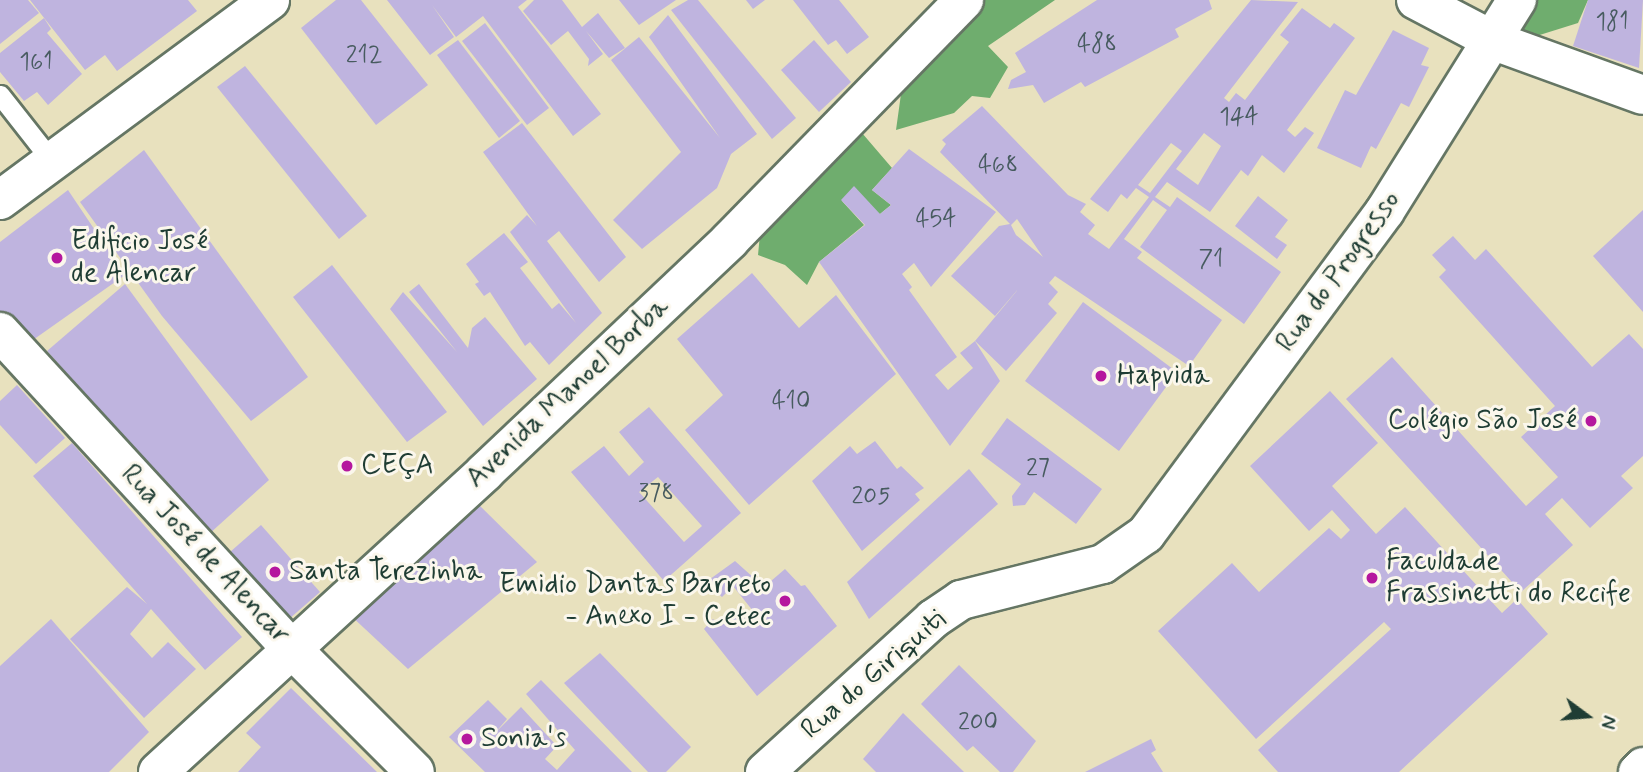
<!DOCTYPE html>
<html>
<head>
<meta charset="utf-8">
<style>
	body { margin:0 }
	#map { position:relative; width:1643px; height:772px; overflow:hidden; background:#e8e1be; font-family:Mynerve,sans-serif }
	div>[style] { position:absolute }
	.forest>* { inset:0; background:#6fad6e }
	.building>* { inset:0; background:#bfb4df }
	.roads { filter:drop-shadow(2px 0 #657664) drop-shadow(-2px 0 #657664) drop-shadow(0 2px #657664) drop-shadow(0 -2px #657664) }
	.lane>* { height:19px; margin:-9.5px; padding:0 9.5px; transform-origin:9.5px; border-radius:9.5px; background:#fff }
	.street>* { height:38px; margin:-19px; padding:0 19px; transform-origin:19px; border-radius:19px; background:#fff }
	.secondary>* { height:38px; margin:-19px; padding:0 19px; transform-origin:19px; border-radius:19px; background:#fff }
	.dots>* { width:19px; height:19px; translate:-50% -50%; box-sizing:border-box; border:4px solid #fbf7ec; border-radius:50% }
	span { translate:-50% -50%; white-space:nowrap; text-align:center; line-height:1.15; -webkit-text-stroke:6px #fbf7ec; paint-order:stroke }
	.number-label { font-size:24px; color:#475b5f }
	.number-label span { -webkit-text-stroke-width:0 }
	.poi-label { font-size:28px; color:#1f3d34 }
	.left { translate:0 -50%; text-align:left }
	.right { translate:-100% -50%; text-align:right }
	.street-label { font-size:28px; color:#1f3d34 }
	.north { position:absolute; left:1552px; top:681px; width:70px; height:70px; -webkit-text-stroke:5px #fbf7ec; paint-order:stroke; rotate:106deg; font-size:19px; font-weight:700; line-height:28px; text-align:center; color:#1f3d34 }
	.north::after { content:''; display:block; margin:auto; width:24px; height:32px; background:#1f3d34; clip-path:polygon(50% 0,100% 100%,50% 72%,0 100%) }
</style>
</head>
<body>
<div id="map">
	<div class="forest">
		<i style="clip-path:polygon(980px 0,1055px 0,988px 46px,1008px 67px,990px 98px,972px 96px,954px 113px,896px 130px,901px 94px,895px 80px)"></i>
		<i style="clip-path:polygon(1526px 0,1588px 0,1578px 23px,1530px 38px,1513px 28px)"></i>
		<i style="clip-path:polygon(843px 132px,862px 133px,892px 168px,872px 190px,891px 205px,880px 214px,842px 201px,864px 225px,819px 262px,807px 285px,785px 265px,758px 255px,760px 234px)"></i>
	</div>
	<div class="building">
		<i style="clip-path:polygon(0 0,28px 0,39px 13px,0 44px)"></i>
		<i style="clip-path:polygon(30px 0,188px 0,197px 11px,117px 71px,105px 55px,85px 70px)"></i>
		<i style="clip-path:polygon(336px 0,361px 0,428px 85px,376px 125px,301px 28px)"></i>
		<i style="clip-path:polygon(387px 0,527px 0,518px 7px,601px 114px,573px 136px,483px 16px,456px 37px,432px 5px,454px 37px,430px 55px)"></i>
		<i style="clip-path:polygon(534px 0,562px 0,582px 27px,598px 13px,625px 48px,609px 58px,586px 31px,603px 54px,588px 66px,589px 59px,568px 31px,551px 45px,523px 11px)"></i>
		<i style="clip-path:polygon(619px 0,676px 0,639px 25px)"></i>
		<i style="clip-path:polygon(688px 0,698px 0,796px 118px,772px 139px,671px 10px)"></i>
		<i style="clip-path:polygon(746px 0,765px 0,753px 9px)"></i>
		<i style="clip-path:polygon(793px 0,839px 0,869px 37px,847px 54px,836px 40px,828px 45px)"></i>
		<i style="clip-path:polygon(1097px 0,1209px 0,1212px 9px,1175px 29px,1179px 37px,1085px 87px,1081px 82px,1044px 103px,1033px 85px,1008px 89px,1011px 80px,1026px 72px,1015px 53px)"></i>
		<i style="clip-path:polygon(evenodd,1251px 0,1298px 2px,1224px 98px,1229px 102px,1236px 93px,1245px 100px,1289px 42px,1280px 35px,1302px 8px,1330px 28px,1334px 23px,1355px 38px,1287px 130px,1295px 137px,1305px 127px,1314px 133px,1284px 173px,1262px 155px,1248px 176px,1241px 170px,1210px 212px,1167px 182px,1155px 197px,1170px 207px,1177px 197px,1281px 272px,1244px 324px,1140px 247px,1167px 210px,1153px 200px,1124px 239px,1142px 252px,1137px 258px,1222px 320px,1189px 366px,1055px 276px,1049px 283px,1058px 292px,1048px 304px,1057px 313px,1006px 371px,975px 341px,1020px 287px,995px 316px,951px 276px,999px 226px,1010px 224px,940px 152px,946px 144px,942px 140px,982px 106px,1068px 195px,1086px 204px,1080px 212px,1095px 225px,1088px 234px,1109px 249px,1149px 197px,1136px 188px,1127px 199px,1121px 194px,1108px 212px,1090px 199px,1251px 0,1204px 133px,1221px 146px,1198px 185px,1176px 169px,1204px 133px,1251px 0,1171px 143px,1182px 151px,1150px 193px,1138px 185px,1171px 143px,1251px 0,1017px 219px,1043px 257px,1016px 235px,1011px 225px,1017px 219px)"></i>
		<i style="clip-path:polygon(1588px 0,1643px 0,1639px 68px,1573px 46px)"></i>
		<i style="clip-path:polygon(668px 15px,757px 134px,731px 154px,717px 188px,642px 249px,613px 220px,681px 152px,611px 60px,639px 37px,720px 138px,649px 37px)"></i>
		<i style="clip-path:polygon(44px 18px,51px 29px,47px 33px,82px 74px,48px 105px,37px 92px,24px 101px,0 72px,0 53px)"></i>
		<i style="clip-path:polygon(485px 23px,549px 108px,527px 125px,462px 41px)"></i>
		<i style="clip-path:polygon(1393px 30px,1429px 48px,1421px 65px,1429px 67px,1409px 107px,1401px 103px,1376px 149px,1371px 146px,1361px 168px,1317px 148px,1345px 90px,1356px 95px)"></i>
		<i style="clip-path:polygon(458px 40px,520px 121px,499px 138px,437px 55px)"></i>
		<i style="clip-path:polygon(814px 40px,851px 82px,819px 112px,781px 70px)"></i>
		<i style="clip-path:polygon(245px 66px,367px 216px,339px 239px,217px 87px)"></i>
		<i style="clip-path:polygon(522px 123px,626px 257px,599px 282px,559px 231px,547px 241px,602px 313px,549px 365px,530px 342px,525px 346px,490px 292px,484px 296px,475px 284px,479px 282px,466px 264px,504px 233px,528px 262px,520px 268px,552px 309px,559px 303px,576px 323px,510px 232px,527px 215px,537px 226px,483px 152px)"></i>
		<i style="clip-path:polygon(909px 149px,996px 212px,931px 287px,914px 263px,902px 274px,912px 287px,909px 290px,957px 357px,935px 375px,948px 390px,973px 368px,960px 353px,975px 341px,1000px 381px,950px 446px,819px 262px,865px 225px,841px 200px,854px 186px,880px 214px,891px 205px,872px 190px)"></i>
		<i style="clip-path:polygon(144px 150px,308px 377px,251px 421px,162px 316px,80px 202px)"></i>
		<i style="clip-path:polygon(68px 190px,125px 275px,23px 347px,0 317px,0 242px)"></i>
		<i style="clip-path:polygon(1258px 196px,1288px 220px,1275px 237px,1287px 245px,1277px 259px,1235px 226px)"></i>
		<i style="clip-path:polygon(1643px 210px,1643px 312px,1593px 256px)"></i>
		<i style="clip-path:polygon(1453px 236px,1475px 260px,1486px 249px,1592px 367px,1629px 334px,1643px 349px,1643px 456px,1621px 476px,1633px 488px,1590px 528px,1562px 498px,1545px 514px,1573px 545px,1521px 592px,1346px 399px,1392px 357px,1526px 506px,1558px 477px,1521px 437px,1555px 406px,1439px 277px,1446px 270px,1432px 255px)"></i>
		<i style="clip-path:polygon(332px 265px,447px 412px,407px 442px,293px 297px)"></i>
		<i style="clip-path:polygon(752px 273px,799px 328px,836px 295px,896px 374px,749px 505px,685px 430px,723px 395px,677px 339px)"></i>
		<i style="clip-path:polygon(125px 284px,269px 480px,209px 534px,47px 351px)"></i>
		<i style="clip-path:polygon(419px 284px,468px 348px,472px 328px,485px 317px,537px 379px,483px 426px,390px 309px,403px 292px,457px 352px,409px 292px)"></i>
		<i style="clip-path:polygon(1083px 302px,1177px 372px,1119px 451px,1025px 381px)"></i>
		<i style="clip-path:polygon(17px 385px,65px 438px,36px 464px,0 425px,0 401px)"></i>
		<i style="clip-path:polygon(1330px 391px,1378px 443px,1332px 486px,1376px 534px,1405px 507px,1502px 613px,1517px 599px,1548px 634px,1399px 772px,1278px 772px,1258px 750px,1391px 629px,1384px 622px,1256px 739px,1158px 631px,1232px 563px,1259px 592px,1329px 528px,1341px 539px,1350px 530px,1332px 510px,1309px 531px,1250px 466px)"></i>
		<i style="clip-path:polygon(evenodd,649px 407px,741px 513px,664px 581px,571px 472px,604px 446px,629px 476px,644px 462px,619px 432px,649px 407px,658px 477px,702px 526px,684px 542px,639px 492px,658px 477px)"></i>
		<i style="clip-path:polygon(1007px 418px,1102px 489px,1076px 524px,1034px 492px,1025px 505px,1013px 506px,1012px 496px,1021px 484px,981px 454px)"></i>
		<i style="clip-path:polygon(875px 441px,897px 469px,901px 466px,924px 488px,915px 494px,920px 500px,862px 551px,812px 481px,850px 446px,857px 454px)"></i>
		<i style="clip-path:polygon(72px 443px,242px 637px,205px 670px,151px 609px,130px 634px,152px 658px,168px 642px,196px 669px,144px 718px,70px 639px,127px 587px,147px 604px,33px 476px)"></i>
		<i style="clip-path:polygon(969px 469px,998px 504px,869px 619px,847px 582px)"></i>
		<i style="clip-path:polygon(475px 501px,537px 562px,408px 669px,349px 614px)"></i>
		<i style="clip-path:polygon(261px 525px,320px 592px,289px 619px,230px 552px)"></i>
		<i style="clip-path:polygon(735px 561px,764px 587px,785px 569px,801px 586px,805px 585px,837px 626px,757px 696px,704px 629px,713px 619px,721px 626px,734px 614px,742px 620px,753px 611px,733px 586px,722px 597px,706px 582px)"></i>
		<i style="clip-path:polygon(51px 619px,149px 732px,109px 772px,0 772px,0 666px)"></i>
		<i style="clip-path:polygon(600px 653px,691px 747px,666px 772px,648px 772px,564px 683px)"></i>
		<i style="clip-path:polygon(959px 665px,1036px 741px,1013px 772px,1000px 772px,973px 746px,967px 751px,921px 704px)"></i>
		<i style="clip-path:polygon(541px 680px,632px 772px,485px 772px,449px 737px,488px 700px,507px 719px,494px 734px,521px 707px,557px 746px,545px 759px,557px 770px,575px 750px,526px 694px)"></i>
		<i style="clip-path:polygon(291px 688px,377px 772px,238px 772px,261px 747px,246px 733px)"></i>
		<i style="clip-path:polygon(903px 713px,961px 769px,964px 772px,876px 772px,863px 759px)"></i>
		<i style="clip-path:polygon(1151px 739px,1156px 750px,1151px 753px,1163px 772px,1085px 772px)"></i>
	</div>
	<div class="roads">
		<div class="lane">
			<i style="left:0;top:95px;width:84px;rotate:51.8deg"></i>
		</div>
		<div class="street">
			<i style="left:0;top:332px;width:430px;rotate:47.4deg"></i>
			<i style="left:291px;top:648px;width:175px;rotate:45deg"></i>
		</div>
		<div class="secondary">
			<i style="left:1416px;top:0;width:88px;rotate:27.7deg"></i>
			<i style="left:1494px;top:41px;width:158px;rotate:19.9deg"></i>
			<i style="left:0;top:200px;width:336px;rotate:-36.5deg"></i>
			<i style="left:158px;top:772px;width:444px;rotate:-42.5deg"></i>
			<i style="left:485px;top:472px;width:337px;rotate:-43.4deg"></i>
			<i style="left:730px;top:240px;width:335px;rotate:-45.7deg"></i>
			<i style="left:765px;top:772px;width:227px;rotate:-42.3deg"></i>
			<i style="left:933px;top:619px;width:34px;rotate:-34deg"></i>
			<i style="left:961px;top:600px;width:146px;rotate:-14.2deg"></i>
			<i style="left:1103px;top:564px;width:52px;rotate:-34.9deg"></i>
			<i style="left:1146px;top:534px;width:402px;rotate:-53.5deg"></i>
			<i style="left:1385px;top:211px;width:249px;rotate:-58deg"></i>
			<i style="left:1638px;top:772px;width:7px;rotate:-45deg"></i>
		</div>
	</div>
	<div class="dots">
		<i style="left:57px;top:258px;background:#b5179e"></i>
		<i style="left:1101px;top:376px;background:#b5179e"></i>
		<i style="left:1591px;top:421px;background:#b5179e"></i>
		<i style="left:347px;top:466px;background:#b5179e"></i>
		<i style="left:275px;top:572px;background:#b5179e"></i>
		<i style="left:1372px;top:578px;background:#b5179e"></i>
		<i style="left:785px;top:601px;background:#b5179e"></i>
		<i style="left:467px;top:739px;background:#b5179e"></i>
	</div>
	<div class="number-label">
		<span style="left:1612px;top:23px">181</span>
		<span style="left:1097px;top:45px">488</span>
		<span style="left:364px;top:56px">212</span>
		<span style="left:36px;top:63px">161</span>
		<span style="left:1239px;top:118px">144</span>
		<span style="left:998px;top:166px">468</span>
		<span style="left:936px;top:220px">454</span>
		<span style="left:1211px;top:260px">71</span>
		<span style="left:791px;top:402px">410</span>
		<span style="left:1038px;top:469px">27</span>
		<span style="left:656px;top:494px">378</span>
		<span style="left:871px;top:497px">205</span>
		<span style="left:978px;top:723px">200</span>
	</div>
	<div class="poi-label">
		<span class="left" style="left:71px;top:258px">Edificio José<br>de Alencar</span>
		<span class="left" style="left:1117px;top:376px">Hapvida</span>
		<span class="right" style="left:1577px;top:421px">Colégio São José</span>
		<span class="left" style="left:361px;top:466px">CEÇA</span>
		<span class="left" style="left:1386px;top:578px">Faculdade<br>Frassinetti do Recife</span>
		<span class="left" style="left:289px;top:572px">Santa Terezinha</span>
		<span class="right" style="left:771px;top:601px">Emidio Dantas Barreto<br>- Anexo I - Cetec</span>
		<span class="left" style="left:481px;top:739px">Sonia's</span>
	</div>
	<div class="street-label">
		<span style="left:1339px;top:272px;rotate:-54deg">Rua do Progresso</span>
		<span style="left:568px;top:393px;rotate:-43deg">Avenida Manoel Borba</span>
		<span style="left:205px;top:555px;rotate:47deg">Rua José de Alencar</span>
		<span style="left:874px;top:675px;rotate:-41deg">Rua do Giriquiti</span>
	</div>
	<div class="north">N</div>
</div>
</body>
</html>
